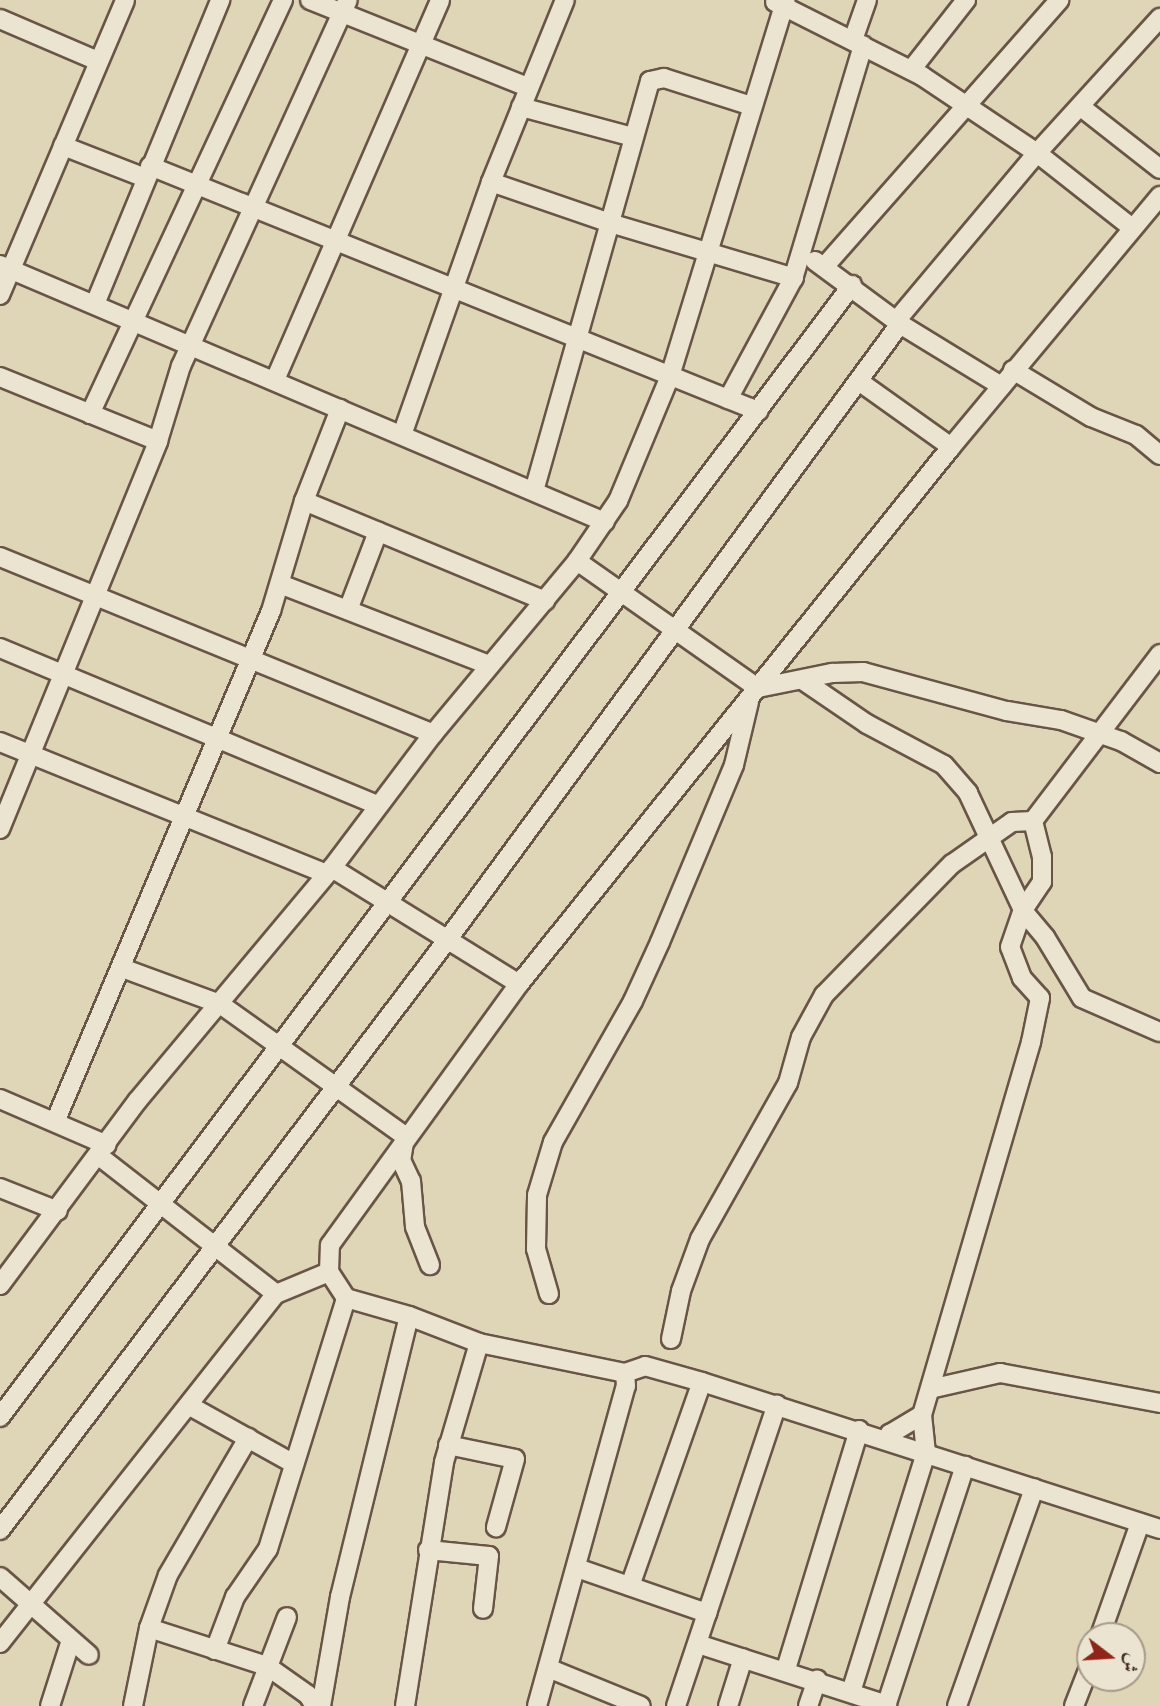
<!DOCTYPE html>
<html>
<head>
<meta charset="utf-8">
<style>
	body { margin:0 }
	#map { position:relative; width:1160px; height:1706px; overflow:hidden; background:#dfd5b7; font-family:"Sorts Mill Goudy",Amiri,serif }
	div>[style] { position:absolute }
	.roads { filter:drop-shadow(2px 0 #695546) drop-shadow(-2px 0 #695546) drop-shadow(0 2px #695546) drop-shadow(0 -2px #695546) }
	.minor>* { height:18px; margin:-9px; padding:0 9px; transform-origin:9px; border-radius:9px; background:#eae4d0 }
	span { translate:-50% -50%; white-space:nowrap; text-align:center; line-height:1.15; -webkit-text-stroke:6px #eae4d0; paint-order:stroke }
	.north { position:absolute; left:1076px; top:1622px; width:70px; height:70px; box-sizing:border-box; background:#eae4d0; border:2px solid #a79a8a; border-radius:50%; rotate:107deg; font-size:19px; font-weight:700; line-height:28px; text-align:center; color:#422a20 }
	.north::after { content:''; display:block; margin:auto; width:24px; height:32px; background:#8f2418; clip-path:polygon(50% 0,100% 100%,50% 72%,0 100%) }
</style>
</head>
<body>
<div id="map">
	<div class="roads">
		<div class="minor">
			<i style="left:310px;top:0;width:235px;rotate:21.8deg"></i>
			<i style="left:775px;top:2px;width:165px;rotate:26.7deg"></i>
			<i style="left:922px;top:76px;width:138px;rotate:33.8deg"></i>
			<i style="left:1037px;top:153px;width:120px;rotate:38.2deg"></i>
			<i style="left:0;top:19px;width:107px;rotate:23.2deg"></i>
			<i style="left:853px;top:40px;width:42px;rotate:-70.7deg"></i>
			<i style="left:911px;top:70px;width:89px;rotate:-51.8deg"></i>
			<i style="left:521px;top:107px;width:116px;rotate:15deg"></i>
			<i style="left:1081px;top:107px;width:100px;rotate:38.1deg"></i>
			<i style="left:63px;top:146px;width:88px;rotate:21.3deg"></i>
			<i style="left:150px;top:166px;width:656px;rotate:21.95deg"></i>
			<i style="left:491px;top:182px;width:126px;rotate:19deg"></i>
			<i style="left:610px;top:223px;width:192px;rotate:16.6deg"></i>
			<i style="left:815px;top:261px;width:106px;rotate:36.5deg"></i>
			<i style="left:900px;top:324px;width:119px;rotate:31.5deg"></i>
			<i style="left:0;top:265px;width:657px;rotate:23.02deg"></i>
			<i style="left:824px;top:267px;width:356px;rotate:-48.6deg"></i>
			<i style="left:0;top:295px;width:320px;rotate:-67deg"></i>
			<i style="left:95px;top:304px;width:329px;rotate:-67.6deg"></i>
			<i style="left:896px;top:321px;width:219px;rotate:-50deg"></i>
			<i style="left:1037px;top:153px;width:183px;rotate:-47.7deg"></i>
			<i style="left:1013px;top:370px;width:91px;rotate:31.1deg"></i>
			<i style="left:1091px;top:417px;width:48px;rotate:21.8deg"></i>
			<i style="left:1136px;top:435px;width:31px;rotate:40deg"></i>
			<i style="left:0;top:377px;width:170px;rotate:22.1deg"></i>
			<i style="left:275px;top:380px;width:414px;rotate:-66.5deg"></i>
			<i style="left:860px;top:382px;width:112px;rotate:35.5deg"></i>
			<i style="left:728px;top:399px;width:136px;rotate:-61.6deg"></i>
			<i style="left:793px;top:279px;width:244px;rotate:-73.3deg"></i>
			<i style="left:90px;top:414px;width:457px;rotate:-65deg"></i>
			<i style="left:402px;top:435px;width:268px;rotate:-70.6deg"></i>
			<i style="left:491px;top:182px;width:196px;rotate:-67.9deg"></i>
			<i style="left:534px;top:491px;width:426px;rotate:-74.2deg"></i>
			<i style="left:650px;top:81px;width:14px;rotate:-12deg"></i>
			<i style="left:664px;top:78px;width:92px;rotate:17.7deg"></i>
			<i style="left:304px;top:501px;width:261px;rotate:22.5deg"></i>
			<i style="left:0;top:557px;width:468px;rotate:22.2deg"></i>
			<i style="left:577px;top:561px;width:221px;rotate:35.1deg"></i>
			<i style="left:758px;top:688px;width:76px;rotate:-11.5deg"></i>
			<i style="left:832px;top:673px;width:31px;rotate:-2deg"></i>
			<i style="left:863px;top:672px;width:149px;rotate:15.2deg"></i>
			<i style="left:1007px;top:711px;width:55px;rotate:9.5deg"></i>
			<i style="left:1061px;top:720px;width:64px;rotate:19.3deg"></i>
			<i style="left:1121px;top:741px;width:45px;rotate:29.4deg"></i>
			<i style="left:280px;top:584px;width:224px;rotate:21.2deg"></i>
			<i style="left:348px;top:610px;width:84px;rotate:-69deg"></i>
			<i style="left:0;top:648px;width:408px;rotate:22.6deg"></i>
			<i style="left:804px;top:681px;width:76px;rotate:34.3deg"></i>
			<i style="left:867px;top:724px;width:87px;rotate:28deg"></i>
			<i style="left:944px;top:765px;width:37px;rotate:49deg"></i>
			<i style="left:968px;top:793px;width:132px;rotate:64.8deg"></i>
			<i style="left:1024px;top:912px;width:33px;rotate:50deg"></i>
			<i style="left:1045px;top:937px;width:71px;rotate:58.8deg"></i>
			<i style="left:1082px;top:998px;width:85px;rotate:23.6deg"></i>
			<i style="left:0;top:742px;width:352px;rotate:22deg"></i>
			<i style="left:0;top:829px;width:419px;rotate:-67.8deg"></i>
			<i style="left:158px;top:441px;width:78px;rotate:-73deg"></i>
			<i style="left:181px;top:366px;width:402px;rotate:-65.5deg"></i>
			<i style="left:332px;top:868px;width:220px;rotate:31.8deg"></i>
			<i style="left:122px;top:968px;width:104px;rotate:20.2deg"></i>
			<i style="left:220px;top:1004px;width:227px;rotate:35.5deg"></i>
			<i style="left:405px;top:1136px;width:24px;rotate:99deg"></i>
			<i style="left:401px;top:1160px;width:23px;rotate:65deg"></i>
			<i style="left:411px;top:1181px;width:46px;rotate:85deg"></i>
			<i style="left:415px;top:1227px;width:41px;rotate:68.5deg"></i>
			<i style="left:0;top:1099px;width:116px;rotate:23.3deg"></i>
			<i style="left:55px;top:1122px;width:555px;rotate:-67.09deg"></i>
			<i style="left:271px;top:611px;width:115px;rotate:-73.3deg"></i>
			<i style="left:304px;top:501px;width:99px;rotate:-68.6deg"></i>
			<i style="left:99px;top:1156px;width:224px;rotate:37.9deg"></i>
			<i style="left:0;top:1188px;width:62px;rotate:21.6deg"></i>
			<i style="left:0;top:1285px;width:231px;rotate:-53.3deg"></i>
			<i style="left:138px;top:1100px;width:302px;rotate:-50.1deg"></i>
			<i style="left:332px;top:868px;width:168px;rotate:-53deg"></i>
			<i style="left:433px;top:734px;width:225px;rotate:-50.2deg"></i>
			<i style="left:577px;top:561px;width:73px;rotate:-55.7deg"></i>
			<i style="left:618px;top:501px;width:135px;rotate:-67.4deg"></i>
			<i style="left:670px;top:376px;width:393px;rotate:-72.9deg"></i>
			<i style="left:549px;top:1294px;width:47px;rotate:-106.1deg"></i>
			<i style="left:536px;top:1249px;width:54px;rotate:-88.9deg"></i>
			<i style="left:537px;top:1195px;width:55px;rotate:-73.2deg"></i>
			<i style="left:553px;top:1142px;width:162px;rotate:-60.4deg"></i>
			<i style="left:633px;top:1001px;width:65px;rotate:-65.4deg"></i>
			<i style="left:660px;top:942px;width:192px;rotate:-67.3deg"></i>
			<i style="left:734px;top:765px;width:65px;rotate:-76.6deg"></i>
			<i style="left:671px;top:1339px;width:49px;rotate:-78.2deg"></i>
			<i style="left:681px;top:1291px;width:55px;rotate:-69.9deg"></i>
			<i style="left:700px;top:1239px;width:179px;rotate:-60.6deg"></i>
			<i style="left:788px;top:1083px;width:48px;rotate:-74.2deg"></i>
			<i style="left:801px;top:1037px;width:48px;rotate:-61.3deg"></i>
			<i style="left:824px;top:995px;width:183px;rotate:-45.7deg"></i>
			<i style="left:952px;top:864px;width:73px;rotate:-35deg"></i>
			<i style="left:1012px;top:822px;width:21px;rotate:-3deg"></i>
			<i style="left:625px;top:1373px;width:21px;rotate:-19deg"></i>
			<i style="left:645px;top:1366px;width:59px;rotate:15.7deg"></i>
			<i style="left:702px;top:1382px;width:481px;rotate:17.8deg"></i>
			<i style="left:930px;top:1389px;width:72px;rotate:-12.9deg"></i>
			<i style="left:1000px;top:1373px;width:163px;rotate:10.6deg"></i>
			<i style="left:190px;top:1406px;width:119px;rotate:29.1deg"></i>
			<i style="left:0;top:1417px;width:1417px;rotate:-53.03deg"></i>
			<i style="left:893px;top:1442px;width:9px;rotate:-111deg"></i>
			<i style="left:890px;top:1434px;width:37px;rotate:-31deg"></i>
			<i style="left:448px;top:1445px;width:68px;rotate:11.8deg"></i>
			<i style="left:515px;top:1459px;width:71px;rotate:105.6deg"></i>
			<i style="left:0;top:1530px;width:742px;rotate:-52.84deg"></i>
			<i style="left:448px;top:939px;width:763px;rotate:-53.69deg"></i>
			<i style="left:428px;top:1550px;width:61px;rotate:5.6deg"></i>
			<i style="left:489px;top:1556px;width:53px;rotate:96.5deg"></i>
			<i style="left:577px;top:1568px;width:138px;rotate:19.1deg"></i>
			<i style="left:0;top:1577px;width:118px;rotate:41.2deg"></i>
			<i style="left:630px;top:1586px;width:216px;rotate:-70.6deg"></i>
			<i style="left:149px;top:1628px;width:124px;rotate:17.9deg"></i>
			<i style="left:267px;top:1666px;width:50px;rotate:35.3deg"></i>
			<i style="left:308px;top:1695px;width:13px;rotate:58deg"></i>
			<i style="left:1100px;top:1636px;width:120px;rotate:-70.5deg"></i>
			<i style="left:0;top:1643px;width:445px;rotate:-51.7deg"></i>
			<i style="left:276px;top:1294px;width:57px;rotate:-22.5deg"></i>
			<i style="left:698px;top:1644px;width:199px;rotate:17.9deg"></i>
			<i style="left:215px;top:1650px;width:57px;rotate:-69.3deg"></i>
			<i style="left:235px;top:1597px;width:58px;rotate:-55.5deg"></i>
			<i style="left:268px;top:1549px;width:263px;rotate:-72.7deg"></i>
			<i style="left:548px;top:1668px;width:100px;rotate:22.2deg"></i>
			<i style="left:786px;top:1669px;width:250px;rotate:-73deg"></i>
			<i style="left:851px;top:1692px;width:250px;rotate:-72.6deg"></i>
			<i style="left:926px;top:1453px;width:38px;rotate:-96deg"></i>
			<i style="left:922px;top:1415px;width:389px;rotate:-73.7deg"></i>
			<i style="left:1031px;top:1042px;width:45px;rotate:-78.4deg"></i>
			<i style="left:1040px;top:998px;width:27px;rotate:-132deg"></i>
			<i style="left:1022px;top:978px;width:33px;rotate:-111deg"></i>
			<i style="left:1010px;top:947px;width:39px;rotate:-71deg"></i>
			<i style="left:1023px;top:910px;width:34px;rotate:-56deg"></i>
			<i style="left:1042px;top:882px;width:25px;rotate:-90deg"></i>
			<i style="left:1042px;top:857px;width:37px;rotate:-104deg"></i>
			<i style="left:1033px;top:821px;width:210px;rotate:-52.7deg"></i>
			<i style="left:50px;top:1706px;width:69px;rotate:-72.3deg"></i>
			<i style="left:133px;top:1706px;width:80px;rotate:-78.4deg"></i>
			<i style="left:149px;top:1628px;width:56px;rotate:-70.3deg"></i>
			<i style="left:168px;top:1575px;width:159px;rotate:-59.7deg"></i>
			<i style="left:253px;top:1706px;width:95px;rotate:-69.1deg"></i>
			<i style="left:321px;top:1706px;width:111px;rotate:-80.1deg"></i>
			<i style="left:340px;top:1597px;width:289px;rotate:-76.2deg"></i>
			<i style="left:405px;top:1706px;width:247px;rotate:-80.9deg"></i>
			<i style="left:444px;top:1462px;width:124px;rotate:-73.6deg"></i>
			<i style="left:537px;top:1706px;width:332px;rotate:-74.5deg"></i>
			<i style="left:626px;top:1386px;width:13px;rotate:-94deg"></i>
			<i style="left:625px;top:1373px;width:149px;rotate:-168.4deg"></i>
			<i style="left:479px;top:1343px;width:75px;rotate:-158.9deg"></i>
			<i style="left:409px;top:1316px;width:66px;rotate:-164.1deg"></i>
			<i style="left:346px;top:1298px;width:31px;rotate:-123deg"></i>
			<i style="left:329px;top:1272px;width:27px;rotate:-88deg"></i>
			<i style="left:330px;top:1245px;width:322px;rotate:-54.1deg"></i>
			<i style="left:519px;top:984px;width:689px;rotate:-51.18deg"></i>
			<i style="left:951px;top:447px;width:327px;rotate:-50.2deg"></i>
			<i style="left:676px;top:1706px;width:318px;rotate:-71.5deg"></i>
			<i style="left:728px;top:1706px;width:50px;rotate:-72.6deg"></i>
			<i style="left:808px;top:1706px;width:28px;rotate:-71deg"></i>
			<i style="left:886px;top:1706px;width:253px;rotate:-71.8deg"></i>
			<i style="left:957px;top:1706px;width:231px;rotate:-70.5deg"></i>
			<i style="left:1074px;top:1706px;width:44px;rotate:-68.7deg"></i>
		</div>
	</div>
	<div class="north">ش</div>
</div>
</body>
</html>
